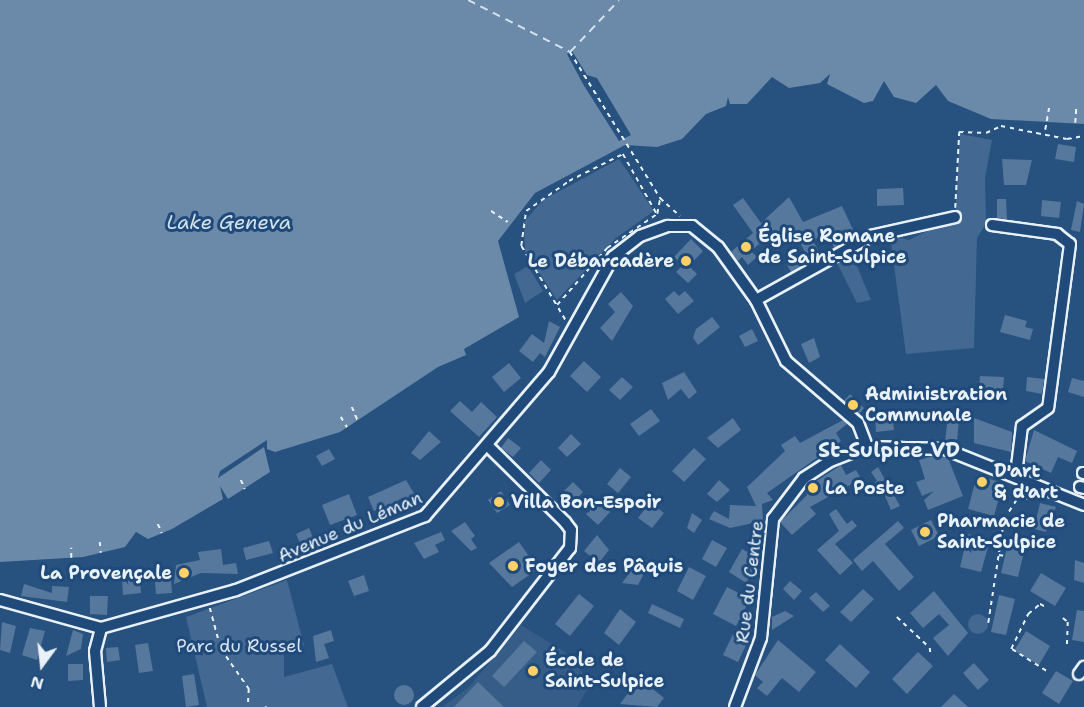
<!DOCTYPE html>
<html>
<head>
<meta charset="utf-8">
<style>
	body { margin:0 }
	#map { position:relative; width:1084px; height:707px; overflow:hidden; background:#27517f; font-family:"Shantell Sans",sans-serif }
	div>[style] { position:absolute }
	.built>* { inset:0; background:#355d88 }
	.green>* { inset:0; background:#436891 }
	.round { border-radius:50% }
	.water>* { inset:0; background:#6b8aaa }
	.ferry>* { height:1.5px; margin-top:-0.75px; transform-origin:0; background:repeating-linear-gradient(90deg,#d5e2ec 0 8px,transparent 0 14px) }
	.building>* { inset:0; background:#57789d }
	.path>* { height:1.5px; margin-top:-0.75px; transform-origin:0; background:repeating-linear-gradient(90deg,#e8f1f8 0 4.5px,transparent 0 9px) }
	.roads { filter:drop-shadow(2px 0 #e8f1f8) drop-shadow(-2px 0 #e8f1f8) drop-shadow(0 2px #e8f1f8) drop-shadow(0 -2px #e8f1f8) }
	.minor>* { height:10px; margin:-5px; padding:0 5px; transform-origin:5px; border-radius:5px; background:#1f4a7a }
	.dots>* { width:16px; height:16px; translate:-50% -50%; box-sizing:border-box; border:3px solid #1f4a7a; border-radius:50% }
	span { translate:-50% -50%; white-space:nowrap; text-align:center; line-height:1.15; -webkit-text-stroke:6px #1f4a7a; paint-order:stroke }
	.poi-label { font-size:18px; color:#e8f1f8; font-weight:700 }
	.left { translate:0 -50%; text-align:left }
	.right { translate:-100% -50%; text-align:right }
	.street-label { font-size:18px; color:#e8f1f8 }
	.park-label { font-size:18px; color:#d8e3ee }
	.water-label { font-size:20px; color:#d5e2ec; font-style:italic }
	.quarter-label { font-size:21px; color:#e8f1f8; font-weight:700 }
	.north { position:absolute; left:12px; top:635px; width:60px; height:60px; -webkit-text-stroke:4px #1f4a7a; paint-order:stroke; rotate:195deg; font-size:16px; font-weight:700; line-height:24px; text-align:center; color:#e8f1f8 }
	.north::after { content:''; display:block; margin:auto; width:21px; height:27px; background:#e8f1f8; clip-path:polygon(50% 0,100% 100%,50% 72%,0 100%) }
</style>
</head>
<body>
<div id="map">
	<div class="built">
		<i style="clip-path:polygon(521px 625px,565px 652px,591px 683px,577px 707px,442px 707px,469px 687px)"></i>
	</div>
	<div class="green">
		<i style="clip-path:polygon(960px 134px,992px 140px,985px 178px,986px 224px,977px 238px,974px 348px,906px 354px,890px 236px,909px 240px,955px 217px)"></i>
		<i style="clip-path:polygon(619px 159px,654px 211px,616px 238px,557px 300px,525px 251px,524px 222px,543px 200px)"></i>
		<i style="clip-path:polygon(852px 254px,871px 300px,857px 303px,836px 261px)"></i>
		<i style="clip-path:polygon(528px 266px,543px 291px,525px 303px,514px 274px)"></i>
		<i style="clip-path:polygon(287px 580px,304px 645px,284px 652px,284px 677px,332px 664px,348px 707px,207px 707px,186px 617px)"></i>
		<i class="round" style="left:968px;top:614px;width:20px;height:20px"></i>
	</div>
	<div class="water">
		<i style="clip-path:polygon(evenodd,0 0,1084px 0,1084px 124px,991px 119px,948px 101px,936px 85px,916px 103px,894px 97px,884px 81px,873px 101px,864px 103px,827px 84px,830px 74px,820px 83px,789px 88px,772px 77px,747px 104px,730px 104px,728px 97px,726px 106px,706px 114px,682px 139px,657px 147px,625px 145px,535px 193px,498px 241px,519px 317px,464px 349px,466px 355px,438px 367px,340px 432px,275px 452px,267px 449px,267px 440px,220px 471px,218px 478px,264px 447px,270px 472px,228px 499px,220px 486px,223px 499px,172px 529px,148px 539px,136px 532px,125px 547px,83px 557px,0 562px,0 0,572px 51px,587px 75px,597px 78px,631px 135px,619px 141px,583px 84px,567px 54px,572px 51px)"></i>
	</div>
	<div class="ferry">
		<i style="left:468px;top:0;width:114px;rotate:27deg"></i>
		<i style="left:570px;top:52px;width:71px;rotate:-46.7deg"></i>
	</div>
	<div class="building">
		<i style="clip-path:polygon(1058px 144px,1076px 147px,1074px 162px,1055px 159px)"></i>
		<i style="clip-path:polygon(1002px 159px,1032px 160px,1026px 185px,1004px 185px)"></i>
		<i style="clip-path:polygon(903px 188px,904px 205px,877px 206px,877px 189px)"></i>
		<i style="clip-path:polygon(789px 197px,803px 222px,842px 206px,856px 236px,834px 248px,827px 231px,813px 241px,821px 255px,791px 272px,786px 263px,805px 252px,791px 226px,776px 236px,772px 233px,751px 251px,757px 257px,748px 265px,742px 257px,738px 261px,731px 252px,753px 233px,733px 205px,743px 198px,761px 223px)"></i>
		<i style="clip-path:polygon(997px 199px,1006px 199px,1007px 219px,997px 218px)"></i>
		<i style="clip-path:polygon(1042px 200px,1061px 202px,1059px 218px,1041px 216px)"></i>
		<i style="clip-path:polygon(1077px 201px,1084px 204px,1080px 232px,1071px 230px)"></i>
		<i style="clip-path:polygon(691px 239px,703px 251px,689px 266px,697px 274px,688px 283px,676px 272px,683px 265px,674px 257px)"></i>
		<i style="clip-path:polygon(674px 291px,679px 296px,685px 291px,694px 301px,678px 314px,665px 299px)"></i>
		<i style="clip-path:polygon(621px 292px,633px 306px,612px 341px,600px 328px,615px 312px,608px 304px)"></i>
		<i style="clip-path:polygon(1005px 315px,1027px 321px,1025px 327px,1033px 329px,1030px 340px,1000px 332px)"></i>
		<i style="clip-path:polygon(712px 317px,720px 327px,698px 345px,693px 338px,696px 329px)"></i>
		<i style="clip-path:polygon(549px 321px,560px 327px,545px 357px,540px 353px,533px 362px,519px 351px,532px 334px,544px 343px)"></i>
		<i style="clip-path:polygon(752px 329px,758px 341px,745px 347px,739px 336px)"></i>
		<i style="clip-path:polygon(814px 338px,820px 357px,809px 363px,801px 344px)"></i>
		<i style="clip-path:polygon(584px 361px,601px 377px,587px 392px,570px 376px)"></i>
		<i style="clip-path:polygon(509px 363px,521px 378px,504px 392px,492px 377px)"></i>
		<i style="clip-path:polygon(684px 372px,697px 392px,689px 399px,681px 389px,668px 400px,662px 383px)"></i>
		<i style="clip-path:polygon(980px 376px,1004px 377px,1003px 390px,979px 389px)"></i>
		<i style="clip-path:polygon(622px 377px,633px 387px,620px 400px,609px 390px)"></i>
		<i style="clip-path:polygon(1027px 377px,1044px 379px,1042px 394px,1026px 391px)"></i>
		<i style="clip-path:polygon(1072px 378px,1084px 381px,1084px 397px,1068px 392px)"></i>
		<i style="clip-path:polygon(850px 394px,864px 408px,859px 414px,844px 401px)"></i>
		<i style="clip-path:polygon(460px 401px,472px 412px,481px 402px,497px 417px,479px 437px,450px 411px)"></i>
		<i style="clip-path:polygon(651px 409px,660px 421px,639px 436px,630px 424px)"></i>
		<i style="clip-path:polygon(892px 412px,894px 430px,876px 432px,875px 413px)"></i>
		<i style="clip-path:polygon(948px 417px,959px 419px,957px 442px,945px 441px)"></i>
		<i style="clip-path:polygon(733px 418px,741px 430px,718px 448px,707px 438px)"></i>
		<i style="clip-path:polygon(974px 418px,1012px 432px,1011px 452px,974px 443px)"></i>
		<i style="clip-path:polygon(843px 420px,847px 424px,836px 433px,841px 441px,767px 493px,773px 500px,762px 504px,763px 521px,730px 528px,709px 519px,714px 511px,729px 519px,730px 505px,756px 506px,747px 487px,785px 451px,781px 445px,795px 436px,800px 443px)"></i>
		<i style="clip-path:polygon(1034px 430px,1077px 451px,1072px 463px,1058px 457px,1051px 473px,1025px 461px)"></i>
		<i style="clip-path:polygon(429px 431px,441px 442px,420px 460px,411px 453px)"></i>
		<i style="clip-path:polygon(571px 434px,581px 444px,567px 457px,558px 448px)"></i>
		<i style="clip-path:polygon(508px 438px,521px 448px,513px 457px,501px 448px)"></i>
		<i style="clip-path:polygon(694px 448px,706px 459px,684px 482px,672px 471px)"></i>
		<i style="clip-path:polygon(329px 449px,335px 459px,322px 466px,316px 456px)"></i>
		<i style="clip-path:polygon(933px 456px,948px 458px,963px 496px,928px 510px,924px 500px,934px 491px,922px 496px,916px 482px,925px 479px,919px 460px)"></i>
		<i style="clip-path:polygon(541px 460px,551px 470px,539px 483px,529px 473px)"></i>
		<i style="clip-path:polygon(841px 465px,846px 475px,856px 470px,861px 479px,810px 507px,816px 514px,792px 535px,780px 522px,807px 495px,806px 488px)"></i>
		<i style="clip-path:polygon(878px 467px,900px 506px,891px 510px,881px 487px,872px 492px,869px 486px,877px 481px,871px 472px)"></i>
		<i style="clip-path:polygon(620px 468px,631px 477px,618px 493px,607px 484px)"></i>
		<i style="clip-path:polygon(977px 475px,1003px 483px,994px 516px,968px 509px)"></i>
		<i style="clip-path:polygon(406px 480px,415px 495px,374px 511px,368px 497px)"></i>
		<i style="clip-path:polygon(719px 480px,730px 490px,717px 502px,707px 494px)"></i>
		<i style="clip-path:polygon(573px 482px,583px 492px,571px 505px,560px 495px)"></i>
		<i style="clip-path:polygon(501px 491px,510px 505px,497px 513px,488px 500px)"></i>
		<i style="clip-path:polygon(349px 494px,357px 515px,330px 525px,322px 505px)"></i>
		<i style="clip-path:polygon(599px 501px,610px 512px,598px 525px,586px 514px)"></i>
		<i style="clip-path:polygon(650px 502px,664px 513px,652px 528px,638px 518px)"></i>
		<i style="clip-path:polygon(1040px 503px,1056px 507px,1046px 532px,1034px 529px)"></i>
		<i style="clip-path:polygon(836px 509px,847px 524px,852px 520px,857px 526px,835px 544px,853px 563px,840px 575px,817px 550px,839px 531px,829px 514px)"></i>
		<i style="clip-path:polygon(692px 513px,702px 520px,694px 533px,687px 528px)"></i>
		<i style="clip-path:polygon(931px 520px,939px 536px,919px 546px,911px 530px)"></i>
		<i style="clip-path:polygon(898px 521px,904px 528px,885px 544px,914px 577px,899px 591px,873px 561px,862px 571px,853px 560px)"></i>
		<i style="clip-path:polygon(465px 522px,475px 536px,471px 539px,477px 548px,471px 551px,451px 531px)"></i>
		<i style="clip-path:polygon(309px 528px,314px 540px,301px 545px,296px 534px)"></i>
		<i style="clip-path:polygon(441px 532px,445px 540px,435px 545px,439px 552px,424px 559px,414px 543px)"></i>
		<i style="clip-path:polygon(968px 534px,990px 540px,981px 572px,960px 567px)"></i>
		<i style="clip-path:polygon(597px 535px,609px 550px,599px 563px,584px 551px)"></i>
		<i style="clip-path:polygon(1009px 539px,1026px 543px,1018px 577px,1001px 573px)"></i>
		<i style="clip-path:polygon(712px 540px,727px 548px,716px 567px,702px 559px)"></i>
		<i style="clip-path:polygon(269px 541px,273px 553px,246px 560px,243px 548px)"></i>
		<i style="clip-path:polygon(519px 542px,538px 569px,512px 587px,489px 563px)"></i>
		<i style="clip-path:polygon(221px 549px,223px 565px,236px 563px,238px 574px,201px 573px,174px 584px,176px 565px,200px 560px,198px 552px)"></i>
		<i style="clip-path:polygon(742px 549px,760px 559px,746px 583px,729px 572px)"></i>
		<i style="clip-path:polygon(641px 558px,650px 562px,638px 585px,622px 583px)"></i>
		<i style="clip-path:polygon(1075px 560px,1084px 563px,1084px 583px,1074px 580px)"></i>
		<i style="clip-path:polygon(689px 567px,706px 576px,693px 600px,677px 591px)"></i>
		<i style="clip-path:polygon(1041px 573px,1066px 588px,1055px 606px,1030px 591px)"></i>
		<i style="clip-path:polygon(364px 575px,369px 591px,354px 596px,348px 581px)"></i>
		<i style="clip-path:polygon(140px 577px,141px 593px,123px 595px,122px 579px)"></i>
		<i style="clip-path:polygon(171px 580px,172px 593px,156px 594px,155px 582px)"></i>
		<i style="clip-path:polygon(790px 581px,802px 591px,794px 600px,783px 589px)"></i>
		<i style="clip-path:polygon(24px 584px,52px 593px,52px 586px,69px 587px,67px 602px,21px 596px)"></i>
		<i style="clip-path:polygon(727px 587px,750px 599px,736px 626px,713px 614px)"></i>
		<i style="clip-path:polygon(863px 589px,874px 599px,851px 622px,840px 612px)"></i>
		<i style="clip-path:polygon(934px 591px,968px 633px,948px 656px,933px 638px,949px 625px,939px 614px,923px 628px,910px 613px)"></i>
		<i style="clip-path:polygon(816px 592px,830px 606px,823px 612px,809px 598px)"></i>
		<i style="clip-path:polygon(579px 594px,594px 606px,570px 636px,555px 624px)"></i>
		<i style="clip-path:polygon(999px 595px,1015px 599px,1006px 635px,991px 632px)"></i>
		<i style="clip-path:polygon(90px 596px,108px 596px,107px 615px,90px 614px)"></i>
		<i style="clip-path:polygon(652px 604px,684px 619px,680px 628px,648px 613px)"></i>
		<i style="clip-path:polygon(620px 609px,636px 622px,619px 645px,604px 633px)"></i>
		<i style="clip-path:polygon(1077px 610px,1084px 611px,1084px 642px,1072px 640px)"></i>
		<i style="clip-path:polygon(785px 611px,794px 616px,772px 630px,772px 617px)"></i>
		<i style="clip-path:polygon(2px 622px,16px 626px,10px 653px,0 650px)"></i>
		<i style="clip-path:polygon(30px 628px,45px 631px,37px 660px,22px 655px)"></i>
		<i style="clip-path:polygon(73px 630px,83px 634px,81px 649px,66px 656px)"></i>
		<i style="clip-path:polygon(331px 630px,334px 641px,324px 644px,329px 658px,316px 662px,313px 636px)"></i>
		<i style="clip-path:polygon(1026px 631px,1050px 646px,1039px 665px,1014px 651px)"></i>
		<i style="clip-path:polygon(733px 634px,748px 641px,738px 662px,723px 655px)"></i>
		<i style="clip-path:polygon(778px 640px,816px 672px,799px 692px,782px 678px,767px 696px,757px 688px,763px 682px,755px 675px)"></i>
		<i style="clip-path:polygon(524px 641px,537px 652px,504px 687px,492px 676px)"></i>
		<i style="clip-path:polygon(148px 643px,153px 671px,139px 673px,135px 645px)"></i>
		<i style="clip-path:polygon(840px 644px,870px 672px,856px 688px,825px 660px)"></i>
		<i style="clip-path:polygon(118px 647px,120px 660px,107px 662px,106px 648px)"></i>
		<i style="clip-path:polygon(918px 652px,933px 666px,907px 694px,892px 679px)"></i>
		<i style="clip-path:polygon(974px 663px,989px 680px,978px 690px,963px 673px)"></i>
		<i style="clip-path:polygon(68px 664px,83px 664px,83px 680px,68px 681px)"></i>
		<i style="clip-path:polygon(1056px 671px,1073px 681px,1059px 704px,1042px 693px)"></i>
		<i style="clip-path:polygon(194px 674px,199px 705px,186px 707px,182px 676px)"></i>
		<i style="clip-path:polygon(639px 678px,664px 698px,657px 707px,620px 704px)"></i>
		<i style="clip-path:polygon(478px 682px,504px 707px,454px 707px)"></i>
		<i class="round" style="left:394px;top:685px;width:20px;height:20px"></i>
		<i style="clip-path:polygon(954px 694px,968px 707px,941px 707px)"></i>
	</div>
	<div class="path">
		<i style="left:570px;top:52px;width:172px;rotate:58.3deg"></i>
		<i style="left:660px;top:198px;width:27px;rotate:42deg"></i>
		<i style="left:1075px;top:123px;width:14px;rotate:-86deg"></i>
		<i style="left:1045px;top:130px;width:23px;rotate:-80deg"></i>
		<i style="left:955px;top:208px;width:76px;rotate:-87deg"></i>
		<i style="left:959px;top:132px;width:27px;rotate:2deg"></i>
		<i style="left:986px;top:133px;width:17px;rotate:-25deg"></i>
		<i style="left:1001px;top:126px;width:67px;rotate:11.1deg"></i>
		<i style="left:1067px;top:139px;width:17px;rotate:-10deg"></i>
		<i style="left:491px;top:211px;width:20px;rotate:33deg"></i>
		<i style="left:557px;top:305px;width:76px;rotate:-48.7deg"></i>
		<i style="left:607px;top:248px;width:60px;rotate:-34.2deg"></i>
		<i style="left:657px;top:214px;width:16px;rotate:-79deg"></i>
		<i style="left:565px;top:320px;width:86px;rotate:-120.7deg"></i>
		<i style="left:521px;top:246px;width:35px;rotate:-82deg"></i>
		<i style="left:526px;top:211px;width:52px;rotate:-34.9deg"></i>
		<i style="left:569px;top:181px;width:60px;rotate:-26.6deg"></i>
		<i style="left:623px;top:154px;width:69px;rotate:60.5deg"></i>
		<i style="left:352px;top:407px;width:15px;rotate:67deg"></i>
		<i style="left:341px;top:417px;width:12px;rotate:59deg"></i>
		<i style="left:241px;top:480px;width:10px;rotate:66deg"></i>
		<i style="left:158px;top:524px;width:10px;rotate:66deg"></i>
		<i style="left:100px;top:542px;width:11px;rotate:85deg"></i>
		<i style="left:999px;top:555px;width:6px;rotate:9deg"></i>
		<i style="left:71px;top:558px;width:10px;rotate:-90deg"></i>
		<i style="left:210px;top:608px;width:42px;rotate:75deg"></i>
		<i style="left:221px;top:649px;width:49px;rotate:55deg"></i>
		<i style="left:249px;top:689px;width:18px;rotate:93deg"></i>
		<i style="left:897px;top:617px;width:45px;rotate:43.2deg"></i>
		<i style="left:930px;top:648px;width:9px;rotate:84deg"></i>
		<i style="left:1063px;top:618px;width:6px;rotate:39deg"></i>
		<i style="left:1068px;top:622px;width:23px;rotate:92deg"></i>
		<i style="left:988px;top:623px;width:105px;rotate:-81.3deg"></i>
		<i style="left:1004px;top:519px;width:24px;rotate:-57deg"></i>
		<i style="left:1017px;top:499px;width:22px;rotate:-3deg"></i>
		<i style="left:1046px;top:671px;width:41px;rotate:-147.8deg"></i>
		<i style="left:1011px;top:649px;width:39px;rotate:-64deg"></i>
		<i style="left:1028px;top:614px;width:16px;rotate:-40deg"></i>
		<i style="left:1040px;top:604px;width:7px;rotate:27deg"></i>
		<i style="left:266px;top:706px;width:1px;rotate:90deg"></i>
	</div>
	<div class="roads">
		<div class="minor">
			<i style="left:992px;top:225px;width:66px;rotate:7.9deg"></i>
			<i style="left:1057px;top:234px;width:16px;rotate:38deg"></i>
			<i style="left:1070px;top:244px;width:165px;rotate:97.6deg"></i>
			<i style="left:1048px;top:408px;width:32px;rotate:145deg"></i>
			<i style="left:1022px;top:426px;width:48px;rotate:97.1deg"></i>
			<i style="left:756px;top:300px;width:132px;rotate:-29.1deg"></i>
			<i style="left:871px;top:236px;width:86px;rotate:-12.7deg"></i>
			<i style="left:1083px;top:473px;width:1px"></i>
			<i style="left:1080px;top:487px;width:4px;rotate:14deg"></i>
			<i style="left:0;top:600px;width:105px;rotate:15.5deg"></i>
			<i style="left:101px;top:628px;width:140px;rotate:-15.7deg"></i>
			<i style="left:236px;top:590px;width:203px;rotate:-21.4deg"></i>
			<i style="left:425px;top:516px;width:190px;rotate:-49.3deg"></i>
			<i style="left:549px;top:372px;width:132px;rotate:-60.9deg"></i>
			<i style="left:613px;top:257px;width:34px;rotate:-38deg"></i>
			<i style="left:640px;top:236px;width:30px;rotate:-20deg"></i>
			<i style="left:668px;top:226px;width:24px"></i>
			<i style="left:692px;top:226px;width:33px;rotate:39deg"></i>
			<i style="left:718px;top:247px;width:65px;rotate:54.4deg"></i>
			<i style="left:756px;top:300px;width:68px;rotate:63.8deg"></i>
			<i style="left:786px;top:361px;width:95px;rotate:40.7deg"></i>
			<i style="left:858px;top:423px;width:26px;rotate:69deg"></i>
			<i style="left:1079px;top:674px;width:9px;rotate:-54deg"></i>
			<i style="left:100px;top:707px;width:56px;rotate:-95.1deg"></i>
			<i style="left:95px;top:651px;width:24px;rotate:-75deg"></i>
			<i style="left:422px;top:707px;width:88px;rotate:-39.5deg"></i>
			<i style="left:490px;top:651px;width:130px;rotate:-52.2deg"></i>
			<i style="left:570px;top:548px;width:18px;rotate:-87deg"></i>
			<i style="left:571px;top:530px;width:10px;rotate:-127deg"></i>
			<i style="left:565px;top:522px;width:108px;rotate:-135.4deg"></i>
			<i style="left:735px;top:707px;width:74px;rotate:-69.4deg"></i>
			<i style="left:761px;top:638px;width:120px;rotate:-84.2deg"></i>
			<i style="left:773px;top:519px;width:51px;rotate:-52.9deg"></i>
			<i style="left:804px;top:478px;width:31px;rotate:-33deg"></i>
			<i style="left:830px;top:461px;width:40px;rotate:-21deg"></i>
			<i style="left:867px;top:447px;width:78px;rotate:1.5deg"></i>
			<i style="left:945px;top:449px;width:150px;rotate:21.9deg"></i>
		</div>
	</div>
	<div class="dots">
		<i style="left:746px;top:247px;background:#ffd166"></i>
		<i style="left:686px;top:261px;background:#ffd166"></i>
		<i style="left:853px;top:405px;background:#ffd166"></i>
		<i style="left:982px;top:482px;background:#ffd166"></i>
		<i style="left:813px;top:488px;background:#ffd166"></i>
		<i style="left:499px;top:502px;background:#ffd166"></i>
		<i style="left:925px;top:532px;background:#ffd166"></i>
		<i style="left:513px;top:566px;background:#ffd166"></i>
		<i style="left:184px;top:573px;background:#ffd166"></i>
		<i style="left:533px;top:671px;background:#ffd166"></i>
	</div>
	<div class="poi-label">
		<span class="left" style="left:758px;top:247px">Église Romane<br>de Saint-Sulpice</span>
		<span class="right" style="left:674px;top:261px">Le Débarcadère</span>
		<span class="left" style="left:865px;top:405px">Administration<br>Communale</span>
		<span class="left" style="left:994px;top:482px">D'art<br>&amp; d'art</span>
		<span class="left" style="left:825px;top:488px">La Poste</span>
		<span class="left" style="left:511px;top:502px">Villa Bon-Espoir</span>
		<span class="left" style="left:937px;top:532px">Pharmacie de<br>Saint-Sulpice</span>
		<span class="left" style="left:525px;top:566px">Foyer des Pâquis</span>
		<span class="right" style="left:172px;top:573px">La Provençale</span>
		<span class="left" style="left:545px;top:671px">École de<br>Saint-Sulpice</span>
	</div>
	<div class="street-label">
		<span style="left:350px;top:527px;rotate:-23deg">Avenue du Léman</span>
		<span style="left:750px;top:582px;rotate:-83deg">Rue du Centre</span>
	</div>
	<div class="park-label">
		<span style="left:239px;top:646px">Parc du Russel</span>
	</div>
	<div class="water-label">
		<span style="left:229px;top:222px">Lake Geneva</span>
	</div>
	<div class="quarter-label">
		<span style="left:889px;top:450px">St-Sulpice VD</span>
	</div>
	<div class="north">N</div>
</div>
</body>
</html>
